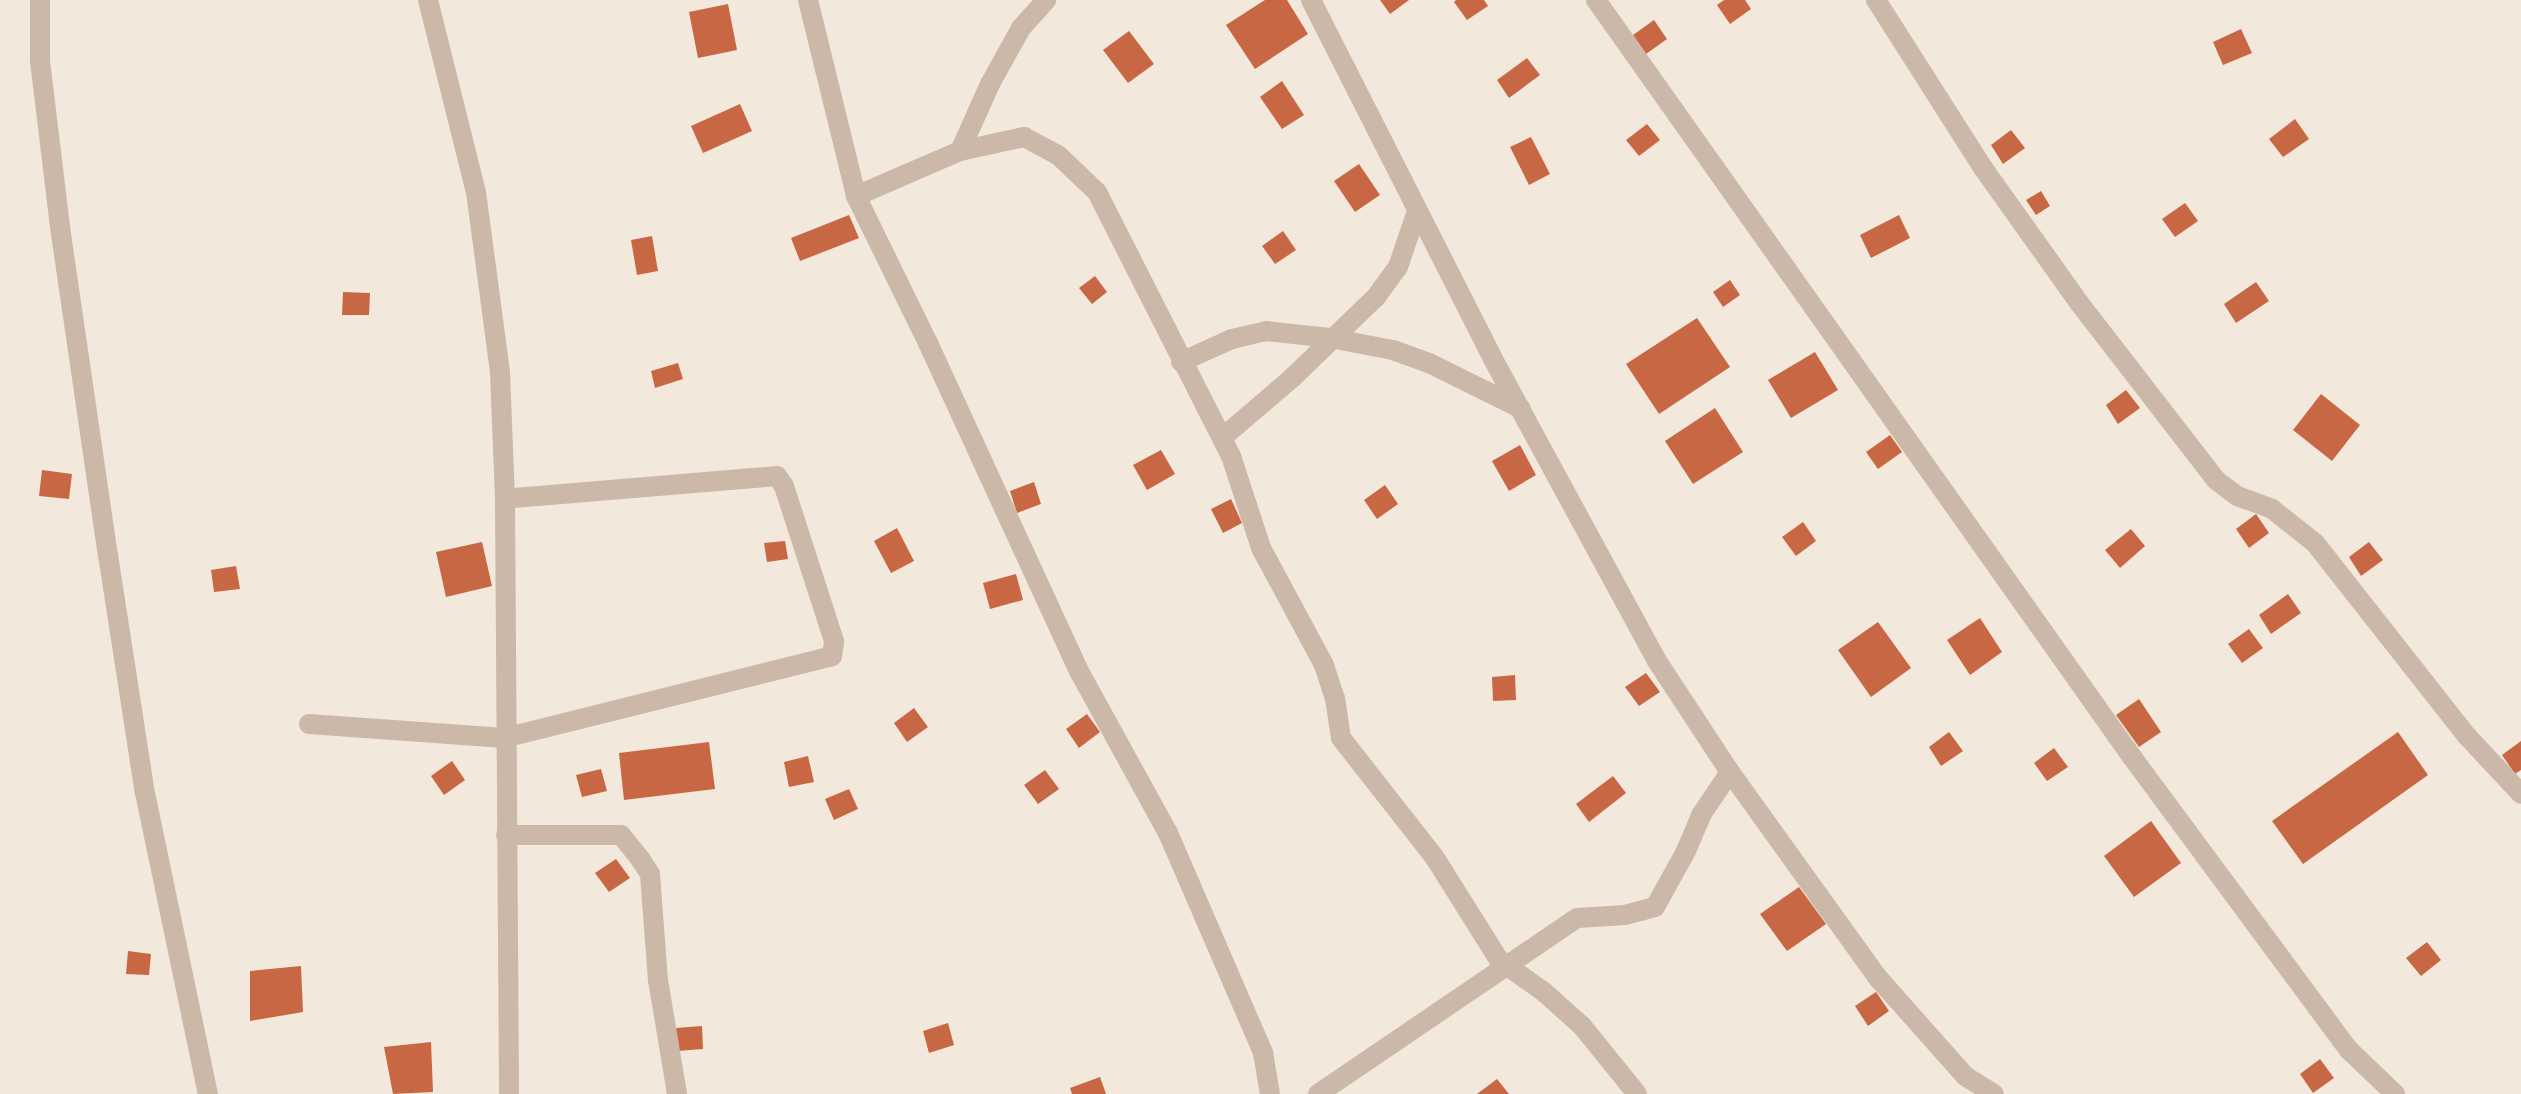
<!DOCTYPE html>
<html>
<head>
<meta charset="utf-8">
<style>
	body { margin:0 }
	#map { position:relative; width:2521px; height:1094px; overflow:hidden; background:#f3e8dc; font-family:Lato,sans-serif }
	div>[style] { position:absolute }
	.building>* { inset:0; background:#c86744 }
	.minor>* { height:20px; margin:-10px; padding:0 10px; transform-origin:10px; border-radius:10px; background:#cbb8a8 }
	span { translate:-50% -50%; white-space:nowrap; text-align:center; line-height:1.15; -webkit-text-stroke:6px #faf2e9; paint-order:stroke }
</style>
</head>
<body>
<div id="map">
	<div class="building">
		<i style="clip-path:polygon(1265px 0,1287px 0,1308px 34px,1255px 69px,1226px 25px)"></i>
		<i style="clip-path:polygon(1380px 0,1409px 0,1390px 14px)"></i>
		<i style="clip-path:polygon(1456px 0,1484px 0,1488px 6px,1467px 20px,1454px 2px)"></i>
		<i style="clip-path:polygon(1724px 0,1745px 0,1751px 9px,1730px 24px,1717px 5px)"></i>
		<i style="clip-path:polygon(728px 4px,737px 50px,698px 58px,689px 12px)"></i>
		<i style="clip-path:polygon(1654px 20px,1667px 39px,1646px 54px,1633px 35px)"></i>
		<i style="clip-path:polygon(2241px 29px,2252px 53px,2223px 65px,2213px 42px)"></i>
		<i style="clip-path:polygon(1129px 31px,1154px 64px,1128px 83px,1103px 50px)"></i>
		<i style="clip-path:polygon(1527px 58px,1540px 75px,1509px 98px,1497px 80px)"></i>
		<i style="clip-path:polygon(1282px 81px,1304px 115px,1282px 129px,1260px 97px)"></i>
		<i style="clip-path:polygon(740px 104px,752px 131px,703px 153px,691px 126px)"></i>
		<i style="clip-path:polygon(2295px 119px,2309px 139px,2283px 157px,2269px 139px)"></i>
		<i style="clip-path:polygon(1647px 124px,1660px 140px,1639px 156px,1626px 140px)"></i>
		<i style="clip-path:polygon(2011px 130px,2025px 148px,2003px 164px,1991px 145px)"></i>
		<i style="clip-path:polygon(1531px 137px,1550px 174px,1529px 185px,1510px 147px)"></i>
		<i style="clip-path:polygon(1359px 164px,1380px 195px,1355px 212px,1334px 181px)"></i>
		<i style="clip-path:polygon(2041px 191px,2050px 206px,2036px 215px,2026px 200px)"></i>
		<i style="clip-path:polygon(2185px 203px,2198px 221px,2175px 237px,2162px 219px)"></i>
		<i style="clip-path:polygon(849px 215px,859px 238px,800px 261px,791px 238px)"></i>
		<i style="clip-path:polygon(1899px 215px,1910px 238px,1871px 258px,1860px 235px)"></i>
		<i style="clip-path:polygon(1283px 231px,1296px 250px,1275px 264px,1262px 246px)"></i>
		<i style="clip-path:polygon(652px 236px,658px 271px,637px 275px,631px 240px)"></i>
		<i style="clip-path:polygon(1095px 276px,1107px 292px,1092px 304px,1079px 288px)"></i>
		<i style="clip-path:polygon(1730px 280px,1740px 295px,1723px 307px,1713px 292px)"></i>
		<i style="clip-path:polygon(2256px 282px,2269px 301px,2236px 323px,2224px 304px)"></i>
		<i style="clip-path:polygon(343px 292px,370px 293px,369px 315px,342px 315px)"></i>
		<i style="clip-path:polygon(1697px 318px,1730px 367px,1659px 414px,1626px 364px)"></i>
		<i style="clip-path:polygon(1815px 352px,1838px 390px,1791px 418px,1768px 380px)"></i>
		<i style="clip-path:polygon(678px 363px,683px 379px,655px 388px,651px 371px)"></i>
		<i style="clip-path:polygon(2126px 390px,2140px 408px,2118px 424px,2106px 405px)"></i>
		<i style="clip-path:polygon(2321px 394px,2360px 425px,2332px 461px,2293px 430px)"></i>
		<i style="clip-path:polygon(1715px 408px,1743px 452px,1693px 484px,1665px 441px)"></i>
		<i style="clip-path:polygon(1890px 435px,1902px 452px,1878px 469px,1866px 452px)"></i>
		<i style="clip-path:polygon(1520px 445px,1536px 475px,1509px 491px,1492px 461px)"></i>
		<i style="clip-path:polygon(1161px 450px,1175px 474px,1147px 490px,1133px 465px)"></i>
		<i style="clip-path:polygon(42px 470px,72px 474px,69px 499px,39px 496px)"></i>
		<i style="clip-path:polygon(1034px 482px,1041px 504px,1017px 513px,1010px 491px)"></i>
		<i style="clip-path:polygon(1385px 485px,1398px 504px,1377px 519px,1364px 500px)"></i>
		<i style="clip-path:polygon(1231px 499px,1242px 523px,1223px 533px,1211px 509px)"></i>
		<i style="clip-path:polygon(2256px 514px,2269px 533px,2249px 548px,2236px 529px)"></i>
		<i style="clip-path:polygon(1803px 522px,1816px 541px,1796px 556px,1782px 537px)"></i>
		<i style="clip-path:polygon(897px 528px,914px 561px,891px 573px,874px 541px)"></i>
		<i style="clip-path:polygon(2131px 529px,2145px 546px,2120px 568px,2105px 550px)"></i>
		<i style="clip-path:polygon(785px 541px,788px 559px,767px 562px,764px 543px)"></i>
		<i style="clip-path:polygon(482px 542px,492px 586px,446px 597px,436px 552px)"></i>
		<i style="clip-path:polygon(2369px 542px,2383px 560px,2361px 576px,2349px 557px)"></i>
		<i style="clip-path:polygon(236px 566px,240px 589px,214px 592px,211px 570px)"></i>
		<i style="clip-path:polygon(1016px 574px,1023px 600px,990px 609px,983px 583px)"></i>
		<i style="clip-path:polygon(2288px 594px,2301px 613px,2271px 634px,2259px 615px)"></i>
		<i style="clip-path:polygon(1980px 618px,2002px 652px,1970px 675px,1947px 640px)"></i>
		<i style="clip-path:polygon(1878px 622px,1911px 668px,1871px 697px,1838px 650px)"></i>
		<i style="clip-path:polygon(2249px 629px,2263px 648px,2242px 663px,2228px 644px)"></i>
		<i style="clip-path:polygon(1646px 673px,1660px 692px,1639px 706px,1625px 687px)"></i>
		<i style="clip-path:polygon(1515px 675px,1516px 700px,1493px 701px,1492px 677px)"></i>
		<i style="clip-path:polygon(2139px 699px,2161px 732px,2139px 747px,2116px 715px)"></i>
		<i style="clip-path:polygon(914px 708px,928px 727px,907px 742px,894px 723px)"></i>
		<i style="clip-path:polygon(1087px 714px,1100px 732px,1079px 748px,1066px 729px)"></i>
		<i style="clip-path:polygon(1949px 732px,1963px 751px,1941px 766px,1929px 747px)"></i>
		<i style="clip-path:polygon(2398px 732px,2428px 775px,2303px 864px,2272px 821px)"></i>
		<i style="clip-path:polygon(2521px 741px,2521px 770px,2515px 774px,2502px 755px)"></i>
		<i style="clip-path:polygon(709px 742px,715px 789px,624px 800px,619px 753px)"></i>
		<i style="clip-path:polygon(2054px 748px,2068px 767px,2047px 781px,2034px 763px)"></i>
		<i style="clip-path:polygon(808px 756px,814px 782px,789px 787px,784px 762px)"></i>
		<i style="clip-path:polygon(452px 761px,465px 780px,444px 795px,431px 776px)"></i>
		<i style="clip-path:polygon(601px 769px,607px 791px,582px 797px,576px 775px)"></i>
		<i style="clip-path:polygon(1045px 770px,1059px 789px,1038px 804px,1024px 785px)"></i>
		<i style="clip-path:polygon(1613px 776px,1626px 793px,1589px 822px,1576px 804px)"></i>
		<i style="clip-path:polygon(849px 789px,858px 809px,834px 820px,825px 799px)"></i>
		<i style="clip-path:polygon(2151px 821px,2181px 863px,2134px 897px,2104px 856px)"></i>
		<i style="clip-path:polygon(616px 859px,630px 878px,609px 892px,595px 873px)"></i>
		<i style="clip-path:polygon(1799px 887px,1826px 924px,1787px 951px,1760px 914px)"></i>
		<i style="clip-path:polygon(2427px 942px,2441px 960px,2421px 976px,2406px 958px)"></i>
		<i style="clip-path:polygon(128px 951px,151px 954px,149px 975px,126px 974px)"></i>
		<i style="clip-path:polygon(301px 966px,303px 1012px,250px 1021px,250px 971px)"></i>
		<i style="clip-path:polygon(1876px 992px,1889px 1011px,1868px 1026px,1855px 1006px)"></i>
		<i style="clip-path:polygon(948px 1023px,954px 1045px,929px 1053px,923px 1031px)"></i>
		<i style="clip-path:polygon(702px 1026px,703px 1049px,677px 1051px,676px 1028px)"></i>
		<i style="clip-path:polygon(431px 1042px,433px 1092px,393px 1094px,384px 1047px)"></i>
		<i style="clip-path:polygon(2320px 1059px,2334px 1078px,2313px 1093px,2300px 1074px)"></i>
		<i style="clip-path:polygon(1100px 1077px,1106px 1094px,1072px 1094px,1070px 1088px)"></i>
		<i style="clip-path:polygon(1497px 1079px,1509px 1094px,1477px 1094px)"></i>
	</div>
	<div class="minor">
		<i style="left:40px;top:0;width:61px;rotate:90deg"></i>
		<i style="left:40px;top:61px;width:174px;rotate:83.1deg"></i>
		<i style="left:61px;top:234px;width:324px;rotate:81.7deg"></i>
		<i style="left:108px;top:555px;width:241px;rotate:81.2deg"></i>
		<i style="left:145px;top:793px;width:308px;rotate:78.2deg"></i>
		<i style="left:428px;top:0;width:198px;rotate:76deg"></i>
		<i style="left:476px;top:192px;width:183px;rotate:82.4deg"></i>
		<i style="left:500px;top:373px;width:126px;rotate:87.7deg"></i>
		<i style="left:505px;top:499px;width:595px;rotate:89.61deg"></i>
		<i style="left:808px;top:0;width:202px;rotate:76.2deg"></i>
		<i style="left:856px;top:196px;width:164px;rotate:63.9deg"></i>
		<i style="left:928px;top:343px;width:363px;rotate:65.3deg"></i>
		<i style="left:1080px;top:673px;width:183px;rotate:61.2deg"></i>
		<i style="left:1168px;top:833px;width:240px;rotate:66.6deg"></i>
		<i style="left:1263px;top:1053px;width:42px;rotate:80.3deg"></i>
		<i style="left:1311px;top:0;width:402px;rotate:63.1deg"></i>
		<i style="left:1493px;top:359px;width:344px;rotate:61.5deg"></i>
		<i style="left:1657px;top:661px;width:133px;rotate:56.7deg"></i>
		<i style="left:1730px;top:772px;width:255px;rotate:54.3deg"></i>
		<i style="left:1879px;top:979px;width:130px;rotate:48.4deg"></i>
		<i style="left:1965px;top:1076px;width:34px;rotate:32deg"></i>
		<i style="left:1596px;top:0;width:928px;rotate:54.7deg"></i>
		<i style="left:2132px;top:757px;width:365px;rotate:53.5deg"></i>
		<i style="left:2349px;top:1050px;width:64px;rotate:43.7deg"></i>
		<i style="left:1876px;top:0;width:199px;rotate:57.5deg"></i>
		<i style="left:1983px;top:168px;width:167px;rotate:54.5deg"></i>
		<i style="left:2080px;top:304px;width:222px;rotate:52.3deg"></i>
		<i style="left:2216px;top:480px;width:26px;rotate:37deg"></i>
		<i style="left:2237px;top:496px;width:37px;rotate:20deg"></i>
		<i style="left:2272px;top:509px;width:55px;rotate:38.3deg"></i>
		<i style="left:2315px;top:543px;width:246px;rotate:51.8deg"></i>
		<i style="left:2467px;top:736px;width:79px;rotate:47deg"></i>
		<i style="left:960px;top:151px;width:73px;rotate:-65.9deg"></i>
		<i style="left:990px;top:84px;width:64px;rotate:-61deg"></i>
		<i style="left:1021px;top:28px;width:38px;rotate:-48deg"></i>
		<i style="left:856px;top:196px;width:113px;rotate:-23.4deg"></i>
		<i style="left:960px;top:151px;width:66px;rotate:-12.3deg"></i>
		<i style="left:1024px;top:137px;width:38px;rotate:28deg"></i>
		<i style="left:1058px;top:155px;width:54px;rotate:43.5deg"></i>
		<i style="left:1097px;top:192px;width:296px;rotate:63.1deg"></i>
		<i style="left:1231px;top:456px;width:97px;rotate:71.9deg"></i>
		<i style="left:1261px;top:548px;width:133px;rotate:61.7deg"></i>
		<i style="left:1324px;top:665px;width:35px;rotate:72deg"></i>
		<i style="left:1335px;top:698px;width:40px;rotate:81.5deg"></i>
		<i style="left:1341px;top:738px;width:152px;rotate:51.9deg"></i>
		<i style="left:1435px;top:858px;width:120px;rotate:57.9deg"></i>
		<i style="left:1499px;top:960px;width:55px;rotate:35.4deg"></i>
		<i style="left:1544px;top:992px;width:51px;rotate:41.8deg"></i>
		<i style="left:1582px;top:1026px;width:87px;rotate:51deg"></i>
		<i style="left:1181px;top:362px;width:56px;rotate:-24.3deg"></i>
		<i style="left:1232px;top:339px;width:35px;rotate:-13deg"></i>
		<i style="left:1266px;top:331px;width:64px;rotate:6.2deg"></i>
		<i style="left:1330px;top:338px;width:64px;rotate:10.8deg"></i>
		<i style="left:1393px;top:350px;width:38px;rotate:20deg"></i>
		<i style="left:1429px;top:363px;width:102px;rotate:26.3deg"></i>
		<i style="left:1222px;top:438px;width:92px;rotate:-40.6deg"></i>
		<i style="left:1292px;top:378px;width:117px;rotate:-44deg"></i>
		<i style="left:1376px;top:297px;width:37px;rotate:-54deg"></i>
		<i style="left:1398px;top:267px;width:59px;rotate:-71.3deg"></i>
		<i style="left:309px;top:724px;width:196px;rotate:4.1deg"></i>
		<i style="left:504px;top:738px;width:338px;rotate:-14deg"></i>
		<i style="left:832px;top:656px;width:15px;rotate:-82deg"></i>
		<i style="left:834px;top:641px;width:163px;rotate:-107.9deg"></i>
		<i style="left:784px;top:486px;width:12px;rotate:-125deg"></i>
		<i style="left:777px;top:476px;width:273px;rotate:175.2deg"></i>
		<i style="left:506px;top:835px;width:115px"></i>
		<i style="left:621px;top:835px;width:32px;rotate:51deg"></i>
		<i style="left:641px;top:860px;width:17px;rotate:57deg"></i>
		<i style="left:650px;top:874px;width:106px;rotate:85.7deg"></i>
		<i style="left:658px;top:980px;width:116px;rotate:80.5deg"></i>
		<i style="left:1318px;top:1094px;width:313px;rotate:-34.2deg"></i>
		<i style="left:1577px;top:918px;width:48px;rotate:-3.6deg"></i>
		<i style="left:1625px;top:915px;width:31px;rotate:-15deg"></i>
		<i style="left:1655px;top:907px;width:64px;rotate:-61deg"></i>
		<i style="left:1686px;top:851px;width:39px;rotate:-67deg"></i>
		<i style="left:1701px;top:815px;width:52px;rotate:-56deg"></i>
	</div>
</div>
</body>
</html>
